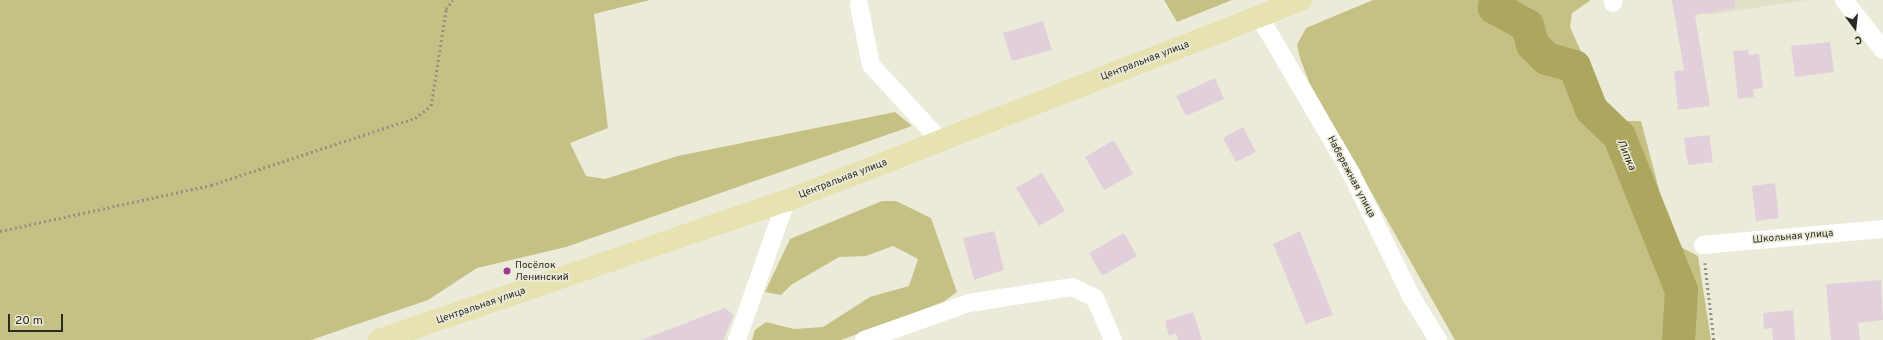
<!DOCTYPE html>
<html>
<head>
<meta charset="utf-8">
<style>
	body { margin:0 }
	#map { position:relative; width:1883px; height:340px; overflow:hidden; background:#ecebd9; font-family:Overpass,sans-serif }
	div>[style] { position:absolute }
	.built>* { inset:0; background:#e2e0c7 }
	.green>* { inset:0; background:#c5c084 }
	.river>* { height:33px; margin:-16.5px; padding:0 16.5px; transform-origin:16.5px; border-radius:16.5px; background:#aca65f }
	.building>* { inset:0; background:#e1d0db }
	.path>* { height:2.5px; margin-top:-1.25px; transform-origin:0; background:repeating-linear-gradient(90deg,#929184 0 2px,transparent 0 5px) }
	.minor>* { height:18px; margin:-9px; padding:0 9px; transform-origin:9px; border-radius:9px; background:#fff }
	.major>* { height:22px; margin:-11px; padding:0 11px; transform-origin:11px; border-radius:11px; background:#e6e2b2 }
	.dots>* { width:11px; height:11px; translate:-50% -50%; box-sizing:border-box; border:2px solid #ecebd9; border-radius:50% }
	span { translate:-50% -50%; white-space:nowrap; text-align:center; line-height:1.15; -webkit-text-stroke:3px #ecebd9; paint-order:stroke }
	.street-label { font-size:10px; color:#2a2a23 }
	.poi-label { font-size:10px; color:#2a2a23 }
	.left { translate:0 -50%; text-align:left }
	.water-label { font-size:11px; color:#2d2a0a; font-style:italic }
	.north { position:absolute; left:1835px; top:8px; width:40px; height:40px; -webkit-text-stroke:3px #ecebd9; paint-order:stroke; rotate:165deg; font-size:11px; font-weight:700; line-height:16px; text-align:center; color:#2a2a23 }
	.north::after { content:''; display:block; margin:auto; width:14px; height:18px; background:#2a2a23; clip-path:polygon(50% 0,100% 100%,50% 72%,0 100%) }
	.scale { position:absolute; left:8px; top:314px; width:55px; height:18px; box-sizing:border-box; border:2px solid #2a2a23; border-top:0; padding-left:5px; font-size:12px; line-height:14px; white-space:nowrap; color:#2a2a23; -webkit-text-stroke:3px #ecebd9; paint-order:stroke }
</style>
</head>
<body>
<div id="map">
	<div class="built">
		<i style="clip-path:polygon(1706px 0,1808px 0,1708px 15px)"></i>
	</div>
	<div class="green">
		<i style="clip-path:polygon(0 0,650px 0,594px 14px,608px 128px,570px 143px,586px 176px,605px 179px,678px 156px,895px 112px,912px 126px,566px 247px,477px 268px,428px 300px,311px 340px,0 340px)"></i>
		<i style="clip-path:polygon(1164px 0,1232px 0,1177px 22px)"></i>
		<i style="clip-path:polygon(1373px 0,1591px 0,1572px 13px,1570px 27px,1612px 121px,1641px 121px,1673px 243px,1698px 256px,1711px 340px,1455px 340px,1309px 82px,1300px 58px,1297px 45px,1306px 28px)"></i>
		<i style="clip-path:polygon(882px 201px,896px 201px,931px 218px,957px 292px,943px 302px,841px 340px,752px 340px,755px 330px,766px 322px,794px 329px,823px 327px,870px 297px,909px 286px,918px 259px,893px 246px,866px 256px,839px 257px,791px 285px,781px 295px,765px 292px,790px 239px)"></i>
	</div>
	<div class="river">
		<i style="left:1497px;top:0;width:8px;rotate:113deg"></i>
		<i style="left:1494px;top:7px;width:38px;rotate:29deg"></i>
		<i style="left:1527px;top:25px;width:20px;rotate:75deg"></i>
		<i style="left:1532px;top:44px;width:20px;rotate:45deg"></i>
		<i style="left:1546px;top:58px;width:29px;rotate:16deg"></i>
		<i style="left:1574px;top:66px;width:46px;rotate:68.4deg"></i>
		<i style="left:1591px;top:109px;width:39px;rotate:44deg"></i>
		<i style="left:1619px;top:136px;width:166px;rotate:68.1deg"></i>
		<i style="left:1681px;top:290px;width:50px;rotate:93.4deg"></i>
	</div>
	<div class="building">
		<i style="clip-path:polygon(1672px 0,1735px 0,1735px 8px,1695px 15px,1710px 106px,1678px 110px,1674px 71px,1684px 70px)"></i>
		<i style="clip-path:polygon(1043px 21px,1052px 50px,1012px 61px,1003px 33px)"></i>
		<i style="clip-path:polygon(1830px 42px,1834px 72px,1795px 77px,1791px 46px)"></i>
		<i style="clip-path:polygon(1748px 50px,1749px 55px,1759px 54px,1763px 88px,1753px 89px,1754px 97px,1738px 99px,1733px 51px)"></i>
		<i style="clip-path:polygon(1215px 78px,1224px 99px,1186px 116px,1176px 96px)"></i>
		<i style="clip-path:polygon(1243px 127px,1256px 152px,1236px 162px,1223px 138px)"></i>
		<i style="clip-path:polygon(1709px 135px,1713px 162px,1688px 165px,1684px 138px)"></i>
		<i style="clip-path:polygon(1114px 140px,1133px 174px,1104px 190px,1085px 157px)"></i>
		<i style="clip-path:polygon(1042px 173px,1065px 211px,1039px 226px,1016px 188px)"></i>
		<i style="clip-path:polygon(1775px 183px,1779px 218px,1756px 221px,1752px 186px)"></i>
		<i style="clip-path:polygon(994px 231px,1004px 270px,974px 280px,963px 238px)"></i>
		<i style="clip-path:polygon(1300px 231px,1333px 315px,1306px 324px,1273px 244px)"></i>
		<i style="clip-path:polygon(1124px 233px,1137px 256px,1102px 276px,1089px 253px)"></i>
		<i style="clip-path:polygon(1881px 280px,1883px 320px,1858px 323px,1860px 340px,1831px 340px,1826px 284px)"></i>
		<i style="clip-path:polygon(725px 308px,734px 315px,723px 340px,641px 340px)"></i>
		<i style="clip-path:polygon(1793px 310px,1795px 340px,1773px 340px,1772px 328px,1764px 329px,1763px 313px)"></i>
		<i style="clip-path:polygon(1193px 312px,1202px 340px,1178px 340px,1176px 333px,1169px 336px,1165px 321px)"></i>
	</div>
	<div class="path">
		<i style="left:0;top:231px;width:216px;rotate:-12.3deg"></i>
		<i style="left:211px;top:185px;width:215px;rotate:-18.2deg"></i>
		<i style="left:415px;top:118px;width:20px;rotate:-37deg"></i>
		<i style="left:431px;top:106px;width:98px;rotate:-81.2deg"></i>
		<i style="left:446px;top:9px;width:11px;rotate:-52deg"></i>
		<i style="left:1705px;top:263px;width:78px;rotate:83.3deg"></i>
	</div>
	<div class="minor">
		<i style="left:1613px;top:0;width:3px;rotate:90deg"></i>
		<i style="left:1844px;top:0;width:63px;rotate:52deg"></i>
		<i style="left:859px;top:5px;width:61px;rotate:78.7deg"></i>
		<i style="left:871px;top:65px;width:103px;rotate:47.4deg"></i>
		<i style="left:1259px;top:16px;width:182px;rotate:59.6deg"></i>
		<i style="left:1351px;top:173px;width:137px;rotate:64deg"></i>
		<i style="left:1411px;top:296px;width:52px;rotate:58.5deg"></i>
		<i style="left:1703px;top:245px;width:181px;rotate:-5.1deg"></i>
		<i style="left:737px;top:340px;width:147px;rotate:-70.6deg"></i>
		<i style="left:864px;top:340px;width:111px;rotate:-19.4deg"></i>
		<i style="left:969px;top:303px;width:104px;rotate:-8.8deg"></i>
		<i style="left:1072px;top:287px;width:25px;rotate:26deg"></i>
		<i style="left:1095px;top:298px;width:46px;rotate:66.8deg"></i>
	</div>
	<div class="major">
		<i style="left:379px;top:340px;width:430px;rotate:-18.9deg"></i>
		<i style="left:786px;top:201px;width:553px;rotate:-21.32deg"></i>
	</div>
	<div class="dots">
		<i style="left:507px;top:271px;background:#a83590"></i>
	</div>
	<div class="street-label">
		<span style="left:1145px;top:61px;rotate:-21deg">Центральная улица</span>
		<span style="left:1351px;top:177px;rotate:62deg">Набережная улица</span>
		<span style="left:843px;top:179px;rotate:-21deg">Центральная улица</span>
		<span style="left:1793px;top:237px;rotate:-5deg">Школьная улица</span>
		<span style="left:481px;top:306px;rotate:-19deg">Центральная улица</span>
	</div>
	<div class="poi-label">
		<span class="left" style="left:515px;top:271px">Посёлок<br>Ленинский</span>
	</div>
	<div class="water-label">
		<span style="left:1626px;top:155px;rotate:67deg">Липка</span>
	</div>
	<div class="north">С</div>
	<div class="scale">20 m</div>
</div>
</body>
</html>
